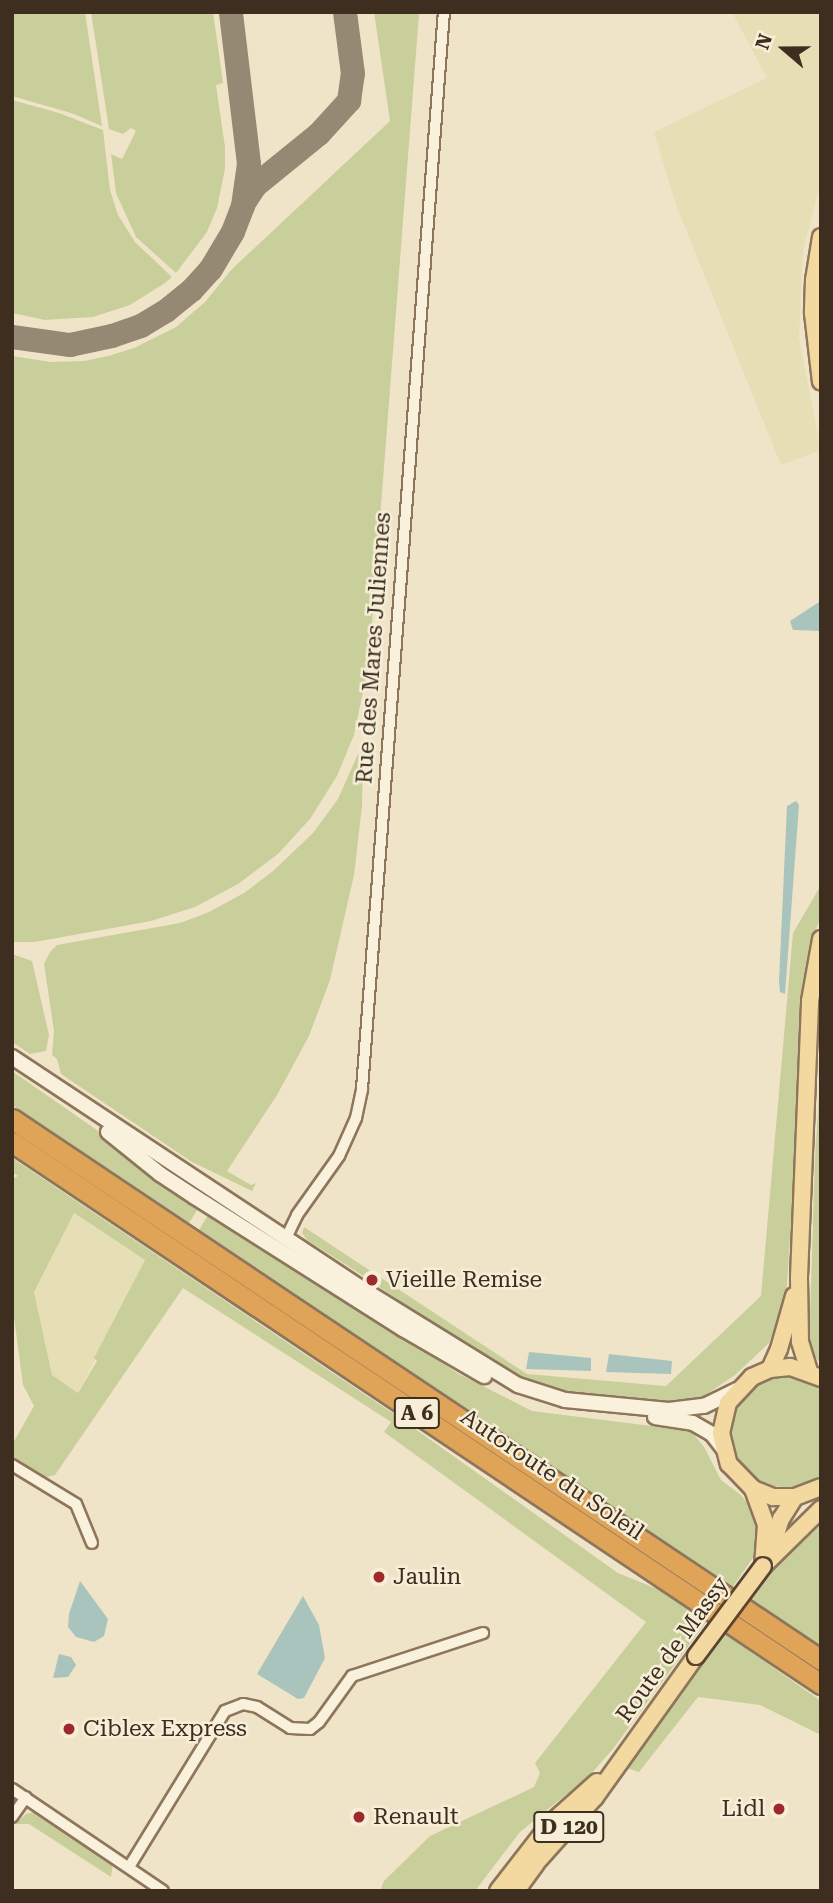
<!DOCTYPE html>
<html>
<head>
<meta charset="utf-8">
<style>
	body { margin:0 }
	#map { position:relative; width:833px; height:1903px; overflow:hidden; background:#f0e4c8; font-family:"Roboto Serif",serif }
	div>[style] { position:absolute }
	.farmland>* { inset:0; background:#e6deb5 }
	.green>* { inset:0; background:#c9cf9b }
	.water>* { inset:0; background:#a9c4bc }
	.taxiway>* { height:24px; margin:-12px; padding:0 12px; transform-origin:12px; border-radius:12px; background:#968974 }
	.roads { filter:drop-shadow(2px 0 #8d765c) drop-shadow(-2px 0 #8d765c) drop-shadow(0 2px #8d765c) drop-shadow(0 -2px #8d765c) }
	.minor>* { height:10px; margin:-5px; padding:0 5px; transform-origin:5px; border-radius:5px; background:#faf1dc }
	.secondary>* { height:14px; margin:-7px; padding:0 7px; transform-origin:7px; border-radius:7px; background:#faf1dc }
	.primary>* { height:16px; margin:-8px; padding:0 8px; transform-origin:8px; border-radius:8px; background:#f3d9a0 }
	.motorway>* { height:19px; margin:-9.5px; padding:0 9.5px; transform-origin:9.5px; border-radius:9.5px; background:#e0a458 }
	.bridges { filter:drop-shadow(2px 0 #5b4430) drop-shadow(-2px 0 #5b4430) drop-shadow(0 2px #5b4430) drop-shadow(0 -2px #5b4430) }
	.primary-bridge>* { height:16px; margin:-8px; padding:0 8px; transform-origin:8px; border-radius:8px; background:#f3d9a0 }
	.dots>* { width:19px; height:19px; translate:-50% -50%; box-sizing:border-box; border:4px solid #f7eed8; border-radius:50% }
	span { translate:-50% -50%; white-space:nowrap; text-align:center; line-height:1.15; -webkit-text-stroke:5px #f7eed8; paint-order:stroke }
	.shield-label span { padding:2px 5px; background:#f7eed8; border:2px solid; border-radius:5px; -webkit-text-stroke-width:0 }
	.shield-label { font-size:21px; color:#3d2e20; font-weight:700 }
	.street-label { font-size:23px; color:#3d2e20 }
	.poi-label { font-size:23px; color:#3d2e20 }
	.left { translate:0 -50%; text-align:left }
	.right { translate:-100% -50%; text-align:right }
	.frame { position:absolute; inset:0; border:14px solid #3d2e20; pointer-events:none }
	.north { position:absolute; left:749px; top:14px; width:70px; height:70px; -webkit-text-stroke:5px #f7eed8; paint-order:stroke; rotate:290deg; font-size:19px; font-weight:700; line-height:28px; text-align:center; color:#3d2e20 }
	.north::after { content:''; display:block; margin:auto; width:24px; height:32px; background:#3d2e20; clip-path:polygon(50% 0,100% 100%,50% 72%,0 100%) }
</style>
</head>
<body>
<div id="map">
	<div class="farmland">
		<i style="clip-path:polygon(732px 12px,821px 12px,821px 181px,803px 251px,799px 338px,821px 450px,781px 465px,676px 205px,654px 132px,767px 78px)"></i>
		<i style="clip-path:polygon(73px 1213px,145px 1260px,78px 1393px,52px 1375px,34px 1292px)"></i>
	</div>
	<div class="green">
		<i style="clip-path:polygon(12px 12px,85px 12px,102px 126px,71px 113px,12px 96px)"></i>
		<i style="clip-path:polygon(91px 12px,213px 12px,223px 83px,216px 85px,225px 147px,225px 169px,217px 208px,207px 232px,176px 273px,136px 237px,116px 193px,111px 154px,122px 159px,136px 131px,131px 128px,123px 134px,109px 129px)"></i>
		<i style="clip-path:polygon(374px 12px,419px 14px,369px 662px,354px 735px,337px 776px,310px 819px,278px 854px,238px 884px,195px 907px,151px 921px,35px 942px,12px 942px,12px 356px,51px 362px,84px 361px,108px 356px,134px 348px,176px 327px,205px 302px,232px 269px,390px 121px)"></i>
		<i style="clip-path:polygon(12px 100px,59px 113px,103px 130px,110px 190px,118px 215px,135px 242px,172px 277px,165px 283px,130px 305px,93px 317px,45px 320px,12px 313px)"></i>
		<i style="clip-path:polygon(363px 753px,362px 806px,354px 875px,330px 980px,309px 1036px,277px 1095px,227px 1171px,251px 1185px,256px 1183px,252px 1191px,192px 1162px,61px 1074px,57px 1059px,52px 1055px,54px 1031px,44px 964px,50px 952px,57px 945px,180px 923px,209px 912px,244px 893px,273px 871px,313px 833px,338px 799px,358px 754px)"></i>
		<i style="clip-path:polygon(821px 885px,821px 917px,809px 945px,786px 1300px,769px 1343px,735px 1375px,704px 1396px,678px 1405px,555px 1393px,527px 1384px,462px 1344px,375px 1284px,376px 1281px,370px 1277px,368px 1279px,307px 1240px,302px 1233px,304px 1227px,527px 1374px,666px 1386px,761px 1296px,793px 933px)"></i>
		<i style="clip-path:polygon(12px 954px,32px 961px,49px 1035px,46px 1051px,30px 1054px,12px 1042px)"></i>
		<i style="clip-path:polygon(821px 1067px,821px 1364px,809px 1350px,815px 1157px)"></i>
		<i style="clip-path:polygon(12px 1071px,114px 1142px,149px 1175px,199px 1207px,189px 1223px,12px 1105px)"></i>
		<i style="clip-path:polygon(evenodd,12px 1158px,397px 1416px,618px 1573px,660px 1590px,706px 1622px,613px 1749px,589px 1776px,520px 1832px,475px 1891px,380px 1891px,384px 1881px,430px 1836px,534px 1787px,540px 1773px,535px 1763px,646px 1622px,384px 1432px,391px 1422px,183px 1288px,55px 1475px,43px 1478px,12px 1457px,12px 1445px,34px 1406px,23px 1385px,12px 1302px,12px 1179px,18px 1176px,12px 1172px,12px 1158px,74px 1213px,145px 1260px,94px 1358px,97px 1361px,78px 1393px,52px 1375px,34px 1292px,74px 1213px)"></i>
		<i style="clip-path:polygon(210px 1212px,459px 1374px,532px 1411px,691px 1431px,704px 1447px,721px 1480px,741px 1495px,753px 1510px,757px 1530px,755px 1555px,732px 1588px,199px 1230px)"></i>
		<i style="clip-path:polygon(790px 1377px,808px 1381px,821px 1389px,821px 1475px,809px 1483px,792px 1488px,773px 1486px,756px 1479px,742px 1467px,733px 1450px,731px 1432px,734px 1413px,743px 1398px,756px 1386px,772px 1378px)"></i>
		<i style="clip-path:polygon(821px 1525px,821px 1650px,750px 1600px,774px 1568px)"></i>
		<i style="clip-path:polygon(725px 1634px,821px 1701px,821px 1735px,760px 1705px,698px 1697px,639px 1772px,627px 1768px)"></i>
		<i style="clip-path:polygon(35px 1812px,46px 1816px,113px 1862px,111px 1877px,29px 1824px,15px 1824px,26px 1814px)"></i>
	</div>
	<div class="water">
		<i style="clip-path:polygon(819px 602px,821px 631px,793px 630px,790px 621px)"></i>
		<i style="clip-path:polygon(796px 801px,799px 805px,785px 994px,780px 992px,779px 981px,787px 806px)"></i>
		<i style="clip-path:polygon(529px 1352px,591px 1358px,591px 1371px,526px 1369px)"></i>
		<i style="clip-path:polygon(609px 1354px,672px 1361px,671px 1374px,606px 1372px)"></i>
		<i style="clip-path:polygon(80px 1581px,108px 1619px,104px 1636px,94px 1642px,76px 1637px,68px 1627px,69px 1614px)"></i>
		<i style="clip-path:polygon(303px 1596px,319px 1625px,325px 1658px,304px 1698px,298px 1699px,257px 1674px)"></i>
		<i style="clip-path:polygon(59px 1654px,71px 1657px,76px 1665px,68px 1677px,53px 1678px)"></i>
	</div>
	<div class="taxiway">
		<i style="left:244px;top:203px;width:20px;rotate:-57deg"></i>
		<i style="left:255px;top:186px;width:82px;rotate:-39.1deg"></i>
		<i style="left:319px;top:134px;width:45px;rotate:-47.7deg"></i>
		<i style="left:349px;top:101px;width:27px;rotate:-82deg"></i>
		<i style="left:353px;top:74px;width:63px;rotate:-97.4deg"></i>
		<i style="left:12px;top:337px;width:59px;rotate:7.9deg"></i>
		<i style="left:70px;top:345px;width:43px;rotate:-12.1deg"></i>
		<i style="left:112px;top:336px;width:31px;rotate:-19deg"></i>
		<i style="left:141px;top:326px;width:29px;rotate:-31deg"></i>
		<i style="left:166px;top:311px;width:33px;rotate:-39deg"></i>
		<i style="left:192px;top:290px;width:28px;rotate:-48deg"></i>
		<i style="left:211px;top:269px;width:43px;rotate:-59.3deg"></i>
		<i style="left:233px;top:232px;width:28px;rotate:-69deg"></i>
		<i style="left:243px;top:206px;width:42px;rotate:-81.9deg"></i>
		<i style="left:249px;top:164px;width:153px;rotate:-96.8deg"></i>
	</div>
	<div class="roads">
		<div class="minor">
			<i style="left:288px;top:1242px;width:4px;rotate:-117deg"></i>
			<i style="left:286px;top:1238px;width:25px;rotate:-64deg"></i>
			<i style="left:297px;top:1215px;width:72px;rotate:-54.6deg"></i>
			<i style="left:339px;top:1156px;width:42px;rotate:-65.9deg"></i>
			<i style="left:356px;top:1118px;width:30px;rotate:-78deg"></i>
			<i style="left:362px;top:1089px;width:1080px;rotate:-85.65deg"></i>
			<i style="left:12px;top:1465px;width:75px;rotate:31.4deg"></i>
			<i style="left:76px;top:1504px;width:42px;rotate:67.7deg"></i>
			<i style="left:12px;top:1789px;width:182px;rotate:34deg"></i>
			<i style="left:12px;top:1817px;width:24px;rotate:-55deg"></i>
			<i style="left:129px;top:1867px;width:183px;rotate:-58.4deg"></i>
			<i style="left:225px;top:1711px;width:19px;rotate:-21deg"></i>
			<i style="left:243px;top:1704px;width:14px;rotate:12deg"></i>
			<i style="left:257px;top:1707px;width:39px;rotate:32deg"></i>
			<i style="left:290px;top:1728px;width:20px;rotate:3deg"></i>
			<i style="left:310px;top:1729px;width:11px;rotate:-38deg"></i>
			<i style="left:319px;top:1722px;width:57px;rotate:-54.3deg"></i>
			<i style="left:352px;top:1676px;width:138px;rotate:-18.2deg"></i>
		</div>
		<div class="secondary">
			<i style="left:12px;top:1057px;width:422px;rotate:33.5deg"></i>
			<i style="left:364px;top:1290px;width:181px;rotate:31.7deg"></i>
			<i style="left:518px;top:1385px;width:49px;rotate:17.7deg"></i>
			<i style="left:565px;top:1400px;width:104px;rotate:5.5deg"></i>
			<i style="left:669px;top:1410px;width:35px;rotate:-7deg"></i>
			<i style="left:704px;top:1406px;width:37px;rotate:-26deg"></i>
			<i style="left:108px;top:1132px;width:67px;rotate:38.9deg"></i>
			<i style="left:160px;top:1174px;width:42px;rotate:33.3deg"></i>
			<i style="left:195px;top:1197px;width:246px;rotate:32.4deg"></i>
			<i style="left:403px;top:1329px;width:94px;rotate:30.1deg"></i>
			<i style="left:655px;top:1417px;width:38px;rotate:9deg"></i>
			<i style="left:693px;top:1423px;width:22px;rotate:30deg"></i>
			<i style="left:712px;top:1434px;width:18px;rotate:52deg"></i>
		</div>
		<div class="primary">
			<i style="left:821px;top:237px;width:44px;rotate:99.2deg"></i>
			<i style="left:814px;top:280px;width:33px;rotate:92deg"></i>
			<i style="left:813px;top:313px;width:69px;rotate:83.4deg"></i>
			<i style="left:770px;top:1369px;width:22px;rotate:-66deg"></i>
			<i style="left:779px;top:1349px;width:55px;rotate:-74.2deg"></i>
			<i style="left:809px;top:1371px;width:30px;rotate:-107deg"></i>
			<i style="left:800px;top:1342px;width:65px;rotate:-90.9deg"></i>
			<i style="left:799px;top:1277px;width:276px;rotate:-87.7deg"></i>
			<i style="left:810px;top:1001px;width:63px;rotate:-79.9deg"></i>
			<i style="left:821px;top:1378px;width:33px;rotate:-160deg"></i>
			<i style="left:790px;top:1367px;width:20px;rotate:174deg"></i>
			<i style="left:770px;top:1369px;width:20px;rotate:156deg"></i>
			<i style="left:752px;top:1377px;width:35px;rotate:133deg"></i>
			<i style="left:728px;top:1403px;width:31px;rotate:103deg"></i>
			<i style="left:721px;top:1433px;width:32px;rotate:76deg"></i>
			<i style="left:729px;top:1464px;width:35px;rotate:46deg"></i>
			<i style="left:753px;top:1489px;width:22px;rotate:22deg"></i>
			<i style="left:773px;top:1497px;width:22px"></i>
			<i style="left:795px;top:1497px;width:28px;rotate:-21deg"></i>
			<i style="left:753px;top:1489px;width:38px;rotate:70deg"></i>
			<i style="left:766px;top:1525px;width:41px;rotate:94.2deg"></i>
			<i style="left:771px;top:1551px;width:34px;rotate:-73deg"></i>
			<i style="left:781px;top:1519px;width:26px;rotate:-58deg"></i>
			<i style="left:763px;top:1566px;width:81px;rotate:-44.5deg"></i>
			<i style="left:498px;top:1891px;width:85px;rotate:-52.2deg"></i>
			<i style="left:550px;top:1824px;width:63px;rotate:-41.8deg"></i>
			<i style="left:516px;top:1891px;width:34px;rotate:-54deg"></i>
			<i style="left:536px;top:1863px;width:89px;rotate:-48.2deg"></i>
			<i style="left:595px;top:1797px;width:173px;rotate:-54.4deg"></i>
		</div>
		<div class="motorway">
			<i style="left:12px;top:1119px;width:973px;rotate:33.77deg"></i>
			<i style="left:12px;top:1142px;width:974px;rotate:33.82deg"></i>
		</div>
	</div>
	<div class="bridges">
		<div class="primary-bridge">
			<i style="left:696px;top:1656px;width:112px;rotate:-53.3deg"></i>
		</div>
	</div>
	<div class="dots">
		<i style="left:372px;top:1280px;background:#9e2a2b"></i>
		<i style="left:379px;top:1577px;background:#9e2a2b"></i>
		<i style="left:69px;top:1729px;background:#9e2a2b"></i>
		<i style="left:779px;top:1809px;background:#9e2a2b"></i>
		<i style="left:359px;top:1817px;background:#9e2a2b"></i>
	</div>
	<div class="shield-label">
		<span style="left:417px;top:1413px">A 6</span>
		<span style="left:569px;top:1827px">D 120</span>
	</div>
	<div class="street-label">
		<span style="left:374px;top:648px;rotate:-86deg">Rue des Mares Juliennes</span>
		<span style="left:552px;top:1475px;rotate:34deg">Autoroute du Soleil</span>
		<span style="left:673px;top:1650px;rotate:-54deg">Route de Massy</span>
	</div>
	<div class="poi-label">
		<span class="left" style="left:386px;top:1280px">Vieille Remise</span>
		<span class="left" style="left:393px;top:1577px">Jaulin</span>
		<span class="left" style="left:83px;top:1729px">Ciblex Express</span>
		<span class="right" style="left:765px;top:1809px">Lidl</span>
		<span class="left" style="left:373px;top:1817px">Renault</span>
	</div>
	<div class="frame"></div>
	<div class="north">N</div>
</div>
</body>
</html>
